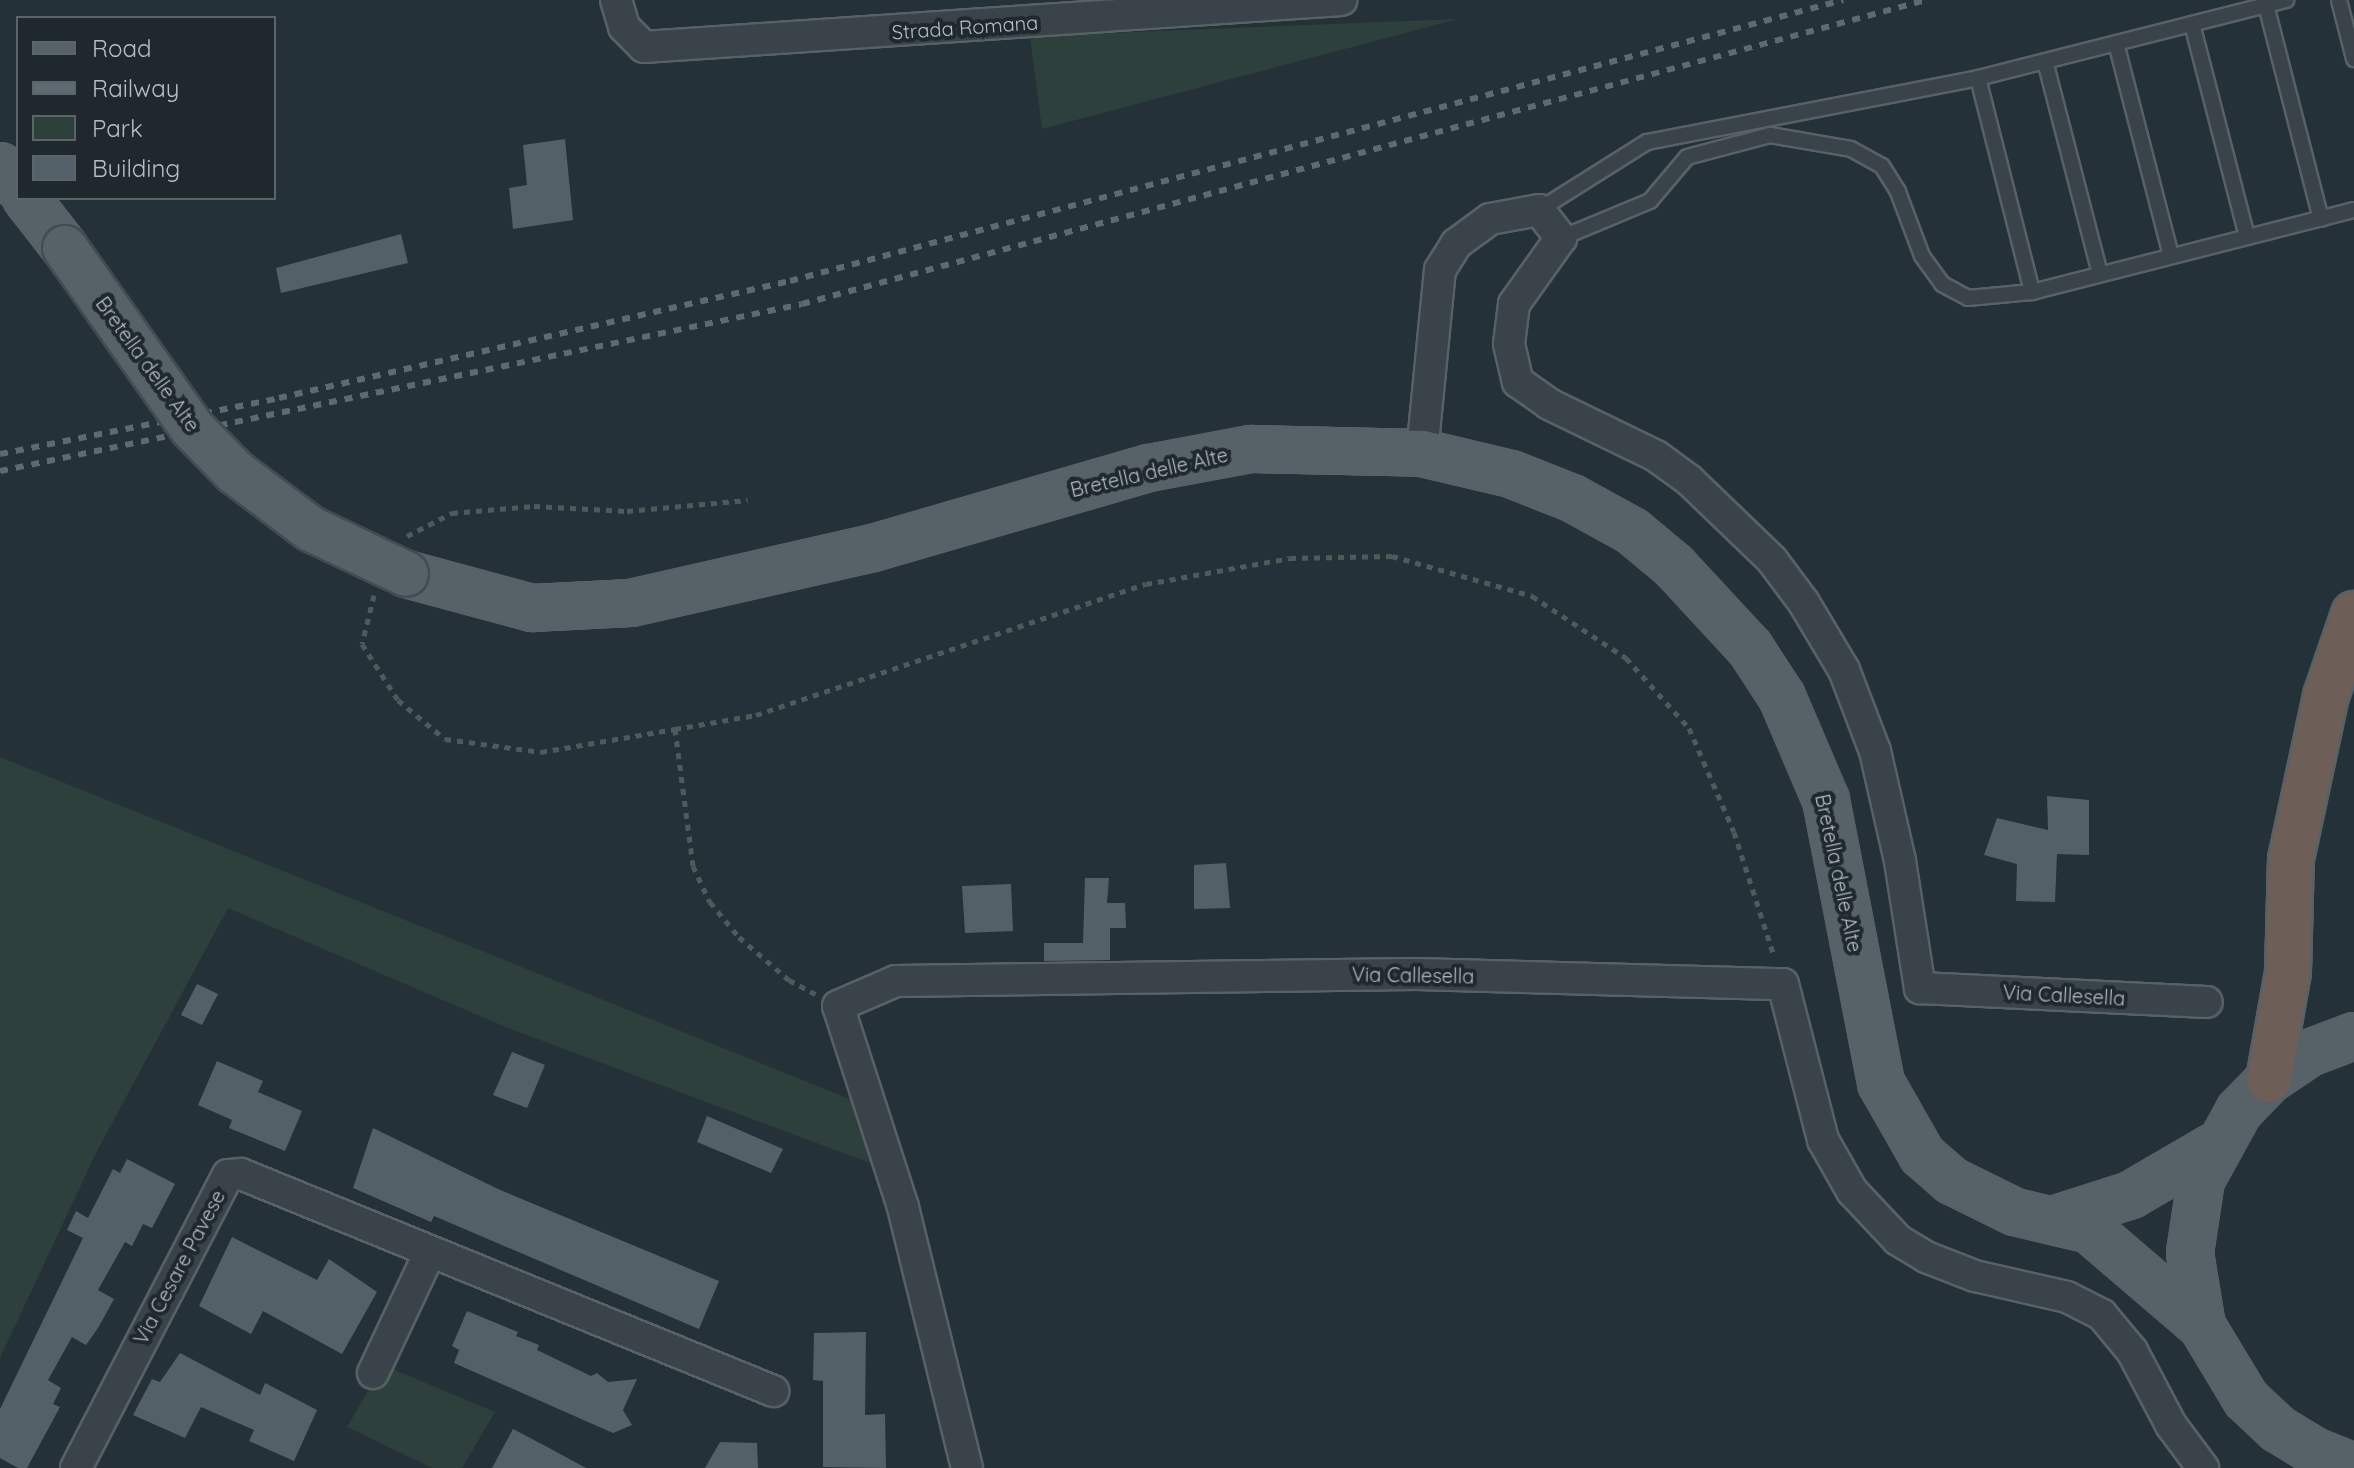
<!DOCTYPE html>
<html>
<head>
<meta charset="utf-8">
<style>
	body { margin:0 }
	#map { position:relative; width:2354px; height:1468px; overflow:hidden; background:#253138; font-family:Quicksand,sans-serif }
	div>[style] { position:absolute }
	.green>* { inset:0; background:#2d403b }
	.building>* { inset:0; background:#536068 }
	.path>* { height:5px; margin-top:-2.5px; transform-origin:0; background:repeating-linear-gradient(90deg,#4c5c5b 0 6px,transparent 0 12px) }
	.roads { filter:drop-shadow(2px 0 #576166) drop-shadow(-2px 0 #576166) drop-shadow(0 2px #576166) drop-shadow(0 -2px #576166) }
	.lane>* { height:14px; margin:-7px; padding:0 7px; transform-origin:7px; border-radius:7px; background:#394349 }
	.street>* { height:30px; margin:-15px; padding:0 15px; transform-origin:15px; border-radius:15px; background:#394349 }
	.primary>* { height:44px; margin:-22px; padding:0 22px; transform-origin:22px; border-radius:22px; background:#576268 }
	.highway>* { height:44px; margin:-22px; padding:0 22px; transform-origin:22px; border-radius:22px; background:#6d5f57 }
	.rail>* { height:6px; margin-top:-3px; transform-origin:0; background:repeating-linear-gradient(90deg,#5d6a71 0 8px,transparent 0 16px) }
	.bridges { filter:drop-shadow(2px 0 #424c51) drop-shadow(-2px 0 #424c51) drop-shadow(0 2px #424c51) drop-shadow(0 -2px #424c51) }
	.primary-bridge>* { height:44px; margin:-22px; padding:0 22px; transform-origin:22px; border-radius:22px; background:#576268 }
	span { translate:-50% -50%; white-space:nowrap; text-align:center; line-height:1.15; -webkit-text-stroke:8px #1e282d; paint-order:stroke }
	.street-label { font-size:20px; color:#b4bec4 }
	.legend { position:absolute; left:16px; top:16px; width:260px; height:184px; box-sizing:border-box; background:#1e282d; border:2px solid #5a6469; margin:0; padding:10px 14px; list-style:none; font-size:24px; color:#b4bec4 }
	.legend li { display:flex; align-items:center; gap:16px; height:40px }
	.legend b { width:40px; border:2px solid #5a6469 }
</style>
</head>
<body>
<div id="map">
	<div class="green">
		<i style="clip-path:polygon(1458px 19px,1042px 129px,1030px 36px)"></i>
		<i style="clip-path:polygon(0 757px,862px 1104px,881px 1167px,508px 1028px,228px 908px,96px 1153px,0 1358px)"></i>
		<i style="clip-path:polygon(383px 1365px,495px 1412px,462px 1468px,432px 1468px,347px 1427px)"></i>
	</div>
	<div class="building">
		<i style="clip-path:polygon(565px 139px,573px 220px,513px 229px,509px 188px,527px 185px,523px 145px)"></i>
		<i style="clip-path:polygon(401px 234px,408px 263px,281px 293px,276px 268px)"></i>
		<i style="clip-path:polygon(2047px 796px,2089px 800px,2089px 855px,2057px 854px,2055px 902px,2016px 901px,2017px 864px,1984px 855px,1997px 818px,2048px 830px)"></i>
		<i style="clip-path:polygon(1226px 863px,1230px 908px,1194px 909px,1194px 865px)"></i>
		<i style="clip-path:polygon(1085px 878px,1109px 878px,1107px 903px,1125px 903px,1126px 928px,1110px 928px,1110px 960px,1044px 961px,1044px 943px,1083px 943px)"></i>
		<i style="clip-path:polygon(1011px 884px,1013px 931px,965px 933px,962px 886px)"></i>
		<i style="clip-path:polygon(197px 984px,218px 994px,202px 1025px,181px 1015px)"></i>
		<i style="clip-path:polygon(512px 1052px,545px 1065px,527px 1108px,493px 1095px)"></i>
		<i style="clip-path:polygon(217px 1061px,263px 1081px,258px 1092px,302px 1111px,285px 1151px,229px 1128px,232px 1120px,198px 1105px)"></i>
		<i style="clip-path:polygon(707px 1116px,783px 1149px,771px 1173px,697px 1142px)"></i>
		<i style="clip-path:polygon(373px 1128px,498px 1189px,719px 1281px,699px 1329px,434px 1216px,431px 1222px,353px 1188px)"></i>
		<i style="clip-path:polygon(127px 1159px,175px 1184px,152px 1228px,143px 1224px,132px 1246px,125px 1242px,98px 1290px,114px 1299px,98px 1328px,86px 1345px,72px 1337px,48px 1380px,61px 1388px,53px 1404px,60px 1407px,27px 1468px,18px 1468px,0 1458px,0 1409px,83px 1238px,67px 1230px,76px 1211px,88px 1218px,113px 1169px,120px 1173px)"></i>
		<i style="clip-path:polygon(232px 1237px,317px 1280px,329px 1259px,377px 1292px,342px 1354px,263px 1311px,251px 1334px,199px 1306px)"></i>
		<i style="clip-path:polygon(467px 1311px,518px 1332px,516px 1336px,539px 1345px,537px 1350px,591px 1376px,597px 1373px,608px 1382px,637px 1379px,623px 1410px,632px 1425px,613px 1433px,454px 1363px,459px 1350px,452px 1346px)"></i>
		<i style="clip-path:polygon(866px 1332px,865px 1415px,885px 1414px,886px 1468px,823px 1467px,823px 1381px,813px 1380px,814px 1333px)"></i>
		<i style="clip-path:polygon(180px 1353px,260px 1395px,265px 1383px,317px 1410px,294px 1461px,249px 1441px,254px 1430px,201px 1407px,185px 1438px,133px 1415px,152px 1379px,160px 1382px)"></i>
		<i style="clip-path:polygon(513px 1429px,551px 1449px,586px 1468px,492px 1468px)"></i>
		<i style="clip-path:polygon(720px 1442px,757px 1443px,758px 1468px,705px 1468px)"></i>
	</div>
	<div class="path">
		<i style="left:407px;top:536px;width:51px;rotate:-27.1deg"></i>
		<i style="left:452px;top:513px;width:82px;rotate:-4.9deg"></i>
		<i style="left:534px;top:506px;width:93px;rotate:3.1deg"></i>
		<i style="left:627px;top:511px;width:121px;rotate:-5.2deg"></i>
		<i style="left:374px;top:595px;width:50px;rotate:103.8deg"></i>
		<i style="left:362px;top:644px;width:67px;rotate:57.3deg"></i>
		<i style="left:398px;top:700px;width:61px;rotate:39.7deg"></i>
		<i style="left:445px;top:739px;width:97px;rotate:7.7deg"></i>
		<i style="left:541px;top:752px;width:136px;rotate:-9.7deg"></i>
		<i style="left:675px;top:729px;width:138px;rotate:82.5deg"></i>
		<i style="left:693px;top:866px;width:40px;rotate:65deg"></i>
		<i style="left:710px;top:902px;width:45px;rotate:50.4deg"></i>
		<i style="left:739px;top:937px;width:66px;rotate:40.7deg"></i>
		<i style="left:789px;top:980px;width:30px;rotate:28deg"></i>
		<i style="left:675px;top:729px;width:82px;rotate:-9.8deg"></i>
		<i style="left:756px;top:715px;width:411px;rotate:-18.6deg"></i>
		<i style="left:1146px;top:584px;width:146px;rotate:-10.2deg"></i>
		<i style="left:1290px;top:558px;width:102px;rotate:-1.1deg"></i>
		<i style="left:1392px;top:556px;width:146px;rotate:15.9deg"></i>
		<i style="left:1532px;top:596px;width:113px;rotate:33.4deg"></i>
		<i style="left:1626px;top:658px;width:94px;rotate:48deg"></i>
		<i style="left:1689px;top:728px;width:113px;rotate:66.6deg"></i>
		<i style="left:1734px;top:832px;width:130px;rotate:72.1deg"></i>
	</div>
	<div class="roads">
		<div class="lane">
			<i style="left:2339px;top:0;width:61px;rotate:75.7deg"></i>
			<i style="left:2266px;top:5px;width:221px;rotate:75.6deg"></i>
			<i style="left:2192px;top:24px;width:220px;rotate:75.5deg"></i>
			<i style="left:2116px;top:43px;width:220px;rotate:75.5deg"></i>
			<i style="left:2045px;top:61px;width:220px;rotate:75.5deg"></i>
			<i style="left:1978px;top:78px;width:221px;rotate:75.8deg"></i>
			<i style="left:1539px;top:210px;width:128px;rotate:-32.2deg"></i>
			<i style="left:1647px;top:142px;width:337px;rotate:-10.9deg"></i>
			<i style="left:1978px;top:78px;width:318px;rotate:-14.2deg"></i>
			<i style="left:1561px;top:238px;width:96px;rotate:-22.6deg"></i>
			<i style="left:1650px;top:201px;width:57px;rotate:-49.9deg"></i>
			<i style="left:1687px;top:157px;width:86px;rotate:-14.8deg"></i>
			<i style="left:1770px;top:135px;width:82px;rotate:9.8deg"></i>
			<i style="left:1851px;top:149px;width:35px;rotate:29deg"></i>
			<i style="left:1882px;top:166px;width:31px;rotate:58deg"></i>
			<i style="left:1898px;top:192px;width:68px;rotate:69.4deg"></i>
			<i style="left:1922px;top:256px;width:34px;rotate:54deg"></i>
			<i style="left:1942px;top:284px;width:30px;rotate:28deg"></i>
			<i style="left:1968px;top:298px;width:64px;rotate:-5.4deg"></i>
			<i style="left:2032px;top:292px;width:332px;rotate:-14.3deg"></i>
		</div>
		<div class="street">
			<i style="left:616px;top:0;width:28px;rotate:73deg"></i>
			<i style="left:624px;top:27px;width:28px;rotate:45deg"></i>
			<i style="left:644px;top:47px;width:699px;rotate:-3.86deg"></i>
			<i style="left:1422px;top:453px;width:184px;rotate:-84.4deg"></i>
			<i style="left:1440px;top:270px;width:31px;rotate:-58deg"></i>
			<i style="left:1456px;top:244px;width:42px;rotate:-36.3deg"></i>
			<i style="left:1490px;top:219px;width:50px;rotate:-10.4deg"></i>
			<i style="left:1539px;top:210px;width:36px;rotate:52deg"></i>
			<i style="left:1561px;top:238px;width:81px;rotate:125.5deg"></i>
			<i style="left:1514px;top:304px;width:40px;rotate:97.1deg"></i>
			<i style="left:1509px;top:344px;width:39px;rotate:77deg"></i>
			<i style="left:1518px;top:382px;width:38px;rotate:35deg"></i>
			<i style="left:1549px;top:404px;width:119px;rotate:25.9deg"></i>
			<i style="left:1656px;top:456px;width:41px;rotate:36deg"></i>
			<i style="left:1689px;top:480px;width:115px;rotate:43.9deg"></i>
			<i style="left:1772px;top:560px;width:54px;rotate:53.3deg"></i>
			<i style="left:1804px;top:603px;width:78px;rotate:59.2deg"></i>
			<i style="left:1844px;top:670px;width:87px;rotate:69.1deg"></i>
			<i style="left:1875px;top:751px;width:113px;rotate:77.2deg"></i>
			<i style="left:1900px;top:861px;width:129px;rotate:81.1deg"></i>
			<i style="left:1920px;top:988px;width:287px;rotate:2.8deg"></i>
			<i style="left:373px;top:1373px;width:134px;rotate:-64.8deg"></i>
			<i style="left:76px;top:1468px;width:330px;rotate:-62.6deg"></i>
			<i style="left:228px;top:1175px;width:13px;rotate:-4deg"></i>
			<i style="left:241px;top:1174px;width:575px;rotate:22.19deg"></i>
			<i style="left:967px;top:1468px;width:269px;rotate:-103.8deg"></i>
			<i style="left:903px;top:1207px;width:211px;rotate:-107.9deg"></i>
			<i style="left:838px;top:1006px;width:63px;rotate:-23.3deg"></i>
			<i style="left:896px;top:981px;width:521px;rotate:-0.77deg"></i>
			<i style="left:1417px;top:974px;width:366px;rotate:1.6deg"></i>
			<i style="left:1783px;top:984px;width:161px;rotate:75.6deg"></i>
			<i style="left:1823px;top:1140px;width:59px;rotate:60.4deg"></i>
			<i style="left:1852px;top:1191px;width:67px;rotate:46.8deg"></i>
			<i style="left:1898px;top:1240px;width:33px;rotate:31deg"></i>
			<i style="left:1926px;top:1257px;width:53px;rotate:21.2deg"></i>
			<i style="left:1975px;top:1276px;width:94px;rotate:12.9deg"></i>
			<i style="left:2067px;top:1297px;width:39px;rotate:27deg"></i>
			<i style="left:2102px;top:1315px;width:47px;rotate:50.2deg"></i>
			<i style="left:2132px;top:1351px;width:84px;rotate:62.2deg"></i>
			<i style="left:2171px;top:1425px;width:54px;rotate:53.3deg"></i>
		</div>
		<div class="primary">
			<i style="left:0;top:166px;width:28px;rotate:49deg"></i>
			<i style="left:26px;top:198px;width:63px;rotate:52deg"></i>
			<i style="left:406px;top:574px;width:131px;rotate:15.1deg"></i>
			<i style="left:532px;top:608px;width:99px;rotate:-2.9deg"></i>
			<i style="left:631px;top:603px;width:248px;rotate:-12.8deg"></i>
			<i style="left:873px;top:548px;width:287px;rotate:-16.2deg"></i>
			<i style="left:1149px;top:468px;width:104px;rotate:-10.6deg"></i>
			<i style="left:1251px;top:449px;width:171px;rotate:1.3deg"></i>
			<i style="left:1422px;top:453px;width:91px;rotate:13.3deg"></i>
			<i style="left:1511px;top:474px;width:66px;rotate:21.5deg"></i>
			<i style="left:1572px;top:498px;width:68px;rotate:28.8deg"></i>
			<i style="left:1632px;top:531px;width:55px;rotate:39.8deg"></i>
			<i style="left:1674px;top:566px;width:112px;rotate:47.2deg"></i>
			<i style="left:1750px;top:648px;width:59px;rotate:56.9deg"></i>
			<i style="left:1782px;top:697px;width:112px;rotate:66.9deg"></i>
			<i style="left:1826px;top:800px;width:288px;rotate:79deg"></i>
			<i style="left:1881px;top:1083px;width:83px;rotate:60.3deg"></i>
			<i style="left:1922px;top:1155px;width:40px;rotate:41deg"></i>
			<i style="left:1952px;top:1181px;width:70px;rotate:26.2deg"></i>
			<i style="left:2015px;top:1212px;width:77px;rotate:13.5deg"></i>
			<i style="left:2090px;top:1230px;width:148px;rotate:40.6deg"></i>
			<i style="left:2354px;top:1036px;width:48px;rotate:159.3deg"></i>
			<i style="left:2309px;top:1053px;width:48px;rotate:146deg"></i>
			<i style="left:2269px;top:1080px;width:43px;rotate:134.1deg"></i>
			<i style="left:2239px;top:1111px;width:79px;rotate:118.8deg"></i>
			<i style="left:2201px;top:1180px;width:74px;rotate:98.6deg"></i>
			<i style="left:2190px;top:1253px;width:74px;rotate:80.7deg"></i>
			<i style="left:2202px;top:1326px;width:85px;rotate:58.9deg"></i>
			<i style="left:2246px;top:1399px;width:44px;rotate:43.2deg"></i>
			<i style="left:2278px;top:1429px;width:42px;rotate:31.4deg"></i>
			<i style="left:2314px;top:1451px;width:43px;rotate:21.8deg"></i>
			<i style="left:2053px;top:1220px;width:82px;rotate:-17.8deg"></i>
			<i style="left:2131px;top:1195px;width:97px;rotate:-30.3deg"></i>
		</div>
		<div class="highway">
			<i style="left:2269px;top:1080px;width:110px;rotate:-80deg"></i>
			<i style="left:2288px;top:972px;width:113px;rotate:-88.5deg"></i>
			<i style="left:2291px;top:859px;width:167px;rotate:-77.9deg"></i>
			<i style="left:2326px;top:696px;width:87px;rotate:-71.1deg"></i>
		</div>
	</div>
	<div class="rail">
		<i style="left:0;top:454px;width:285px;rotate:-11.3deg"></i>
		<i style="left:279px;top:398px;width:524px;rotate:-12.9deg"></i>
		<i style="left:790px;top:281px;width:1090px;rotate:-14.94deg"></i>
		<i style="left:0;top:471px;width:819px;rotate:-11.76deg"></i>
		<i style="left:802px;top:304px;width:1164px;rotate:-15.13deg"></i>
	</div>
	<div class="bridges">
		<div class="primary-bridge">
			<i style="left:65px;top:248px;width:220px;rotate:54.8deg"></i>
			<i style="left:192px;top:428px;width:62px;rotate:45.7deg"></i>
			<i style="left:235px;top:472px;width:95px;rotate:36.9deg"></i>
			<i style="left:311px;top:529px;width:105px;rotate:25.3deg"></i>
		</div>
	</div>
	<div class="street-label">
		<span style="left:965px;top:27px;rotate:-4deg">Strada Romana</span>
		<span style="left:148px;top:364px;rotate:54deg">Bretella delle Alte</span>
		<span style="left:1149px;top:472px;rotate:-13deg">Bretella delle Alte</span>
		<span style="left:1839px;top:873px;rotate:78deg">Bretella delle Alte</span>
		<span style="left:1413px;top:975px;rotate:1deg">Via Callesella</span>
		<span style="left:2064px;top:995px;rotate:3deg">Via Callesella</span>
		<span style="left:179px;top:1267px;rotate:-62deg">Via Cesare Pavese</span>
	</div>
	<ul class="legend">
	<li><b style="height:10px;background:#576268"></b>Road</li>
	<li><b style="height:10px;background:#5d6a71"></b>Railway</li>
	<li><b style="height:22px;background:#2d403b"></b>Park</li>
	<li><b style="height:22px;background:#536068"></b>Building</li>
	</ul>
</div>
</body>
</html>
